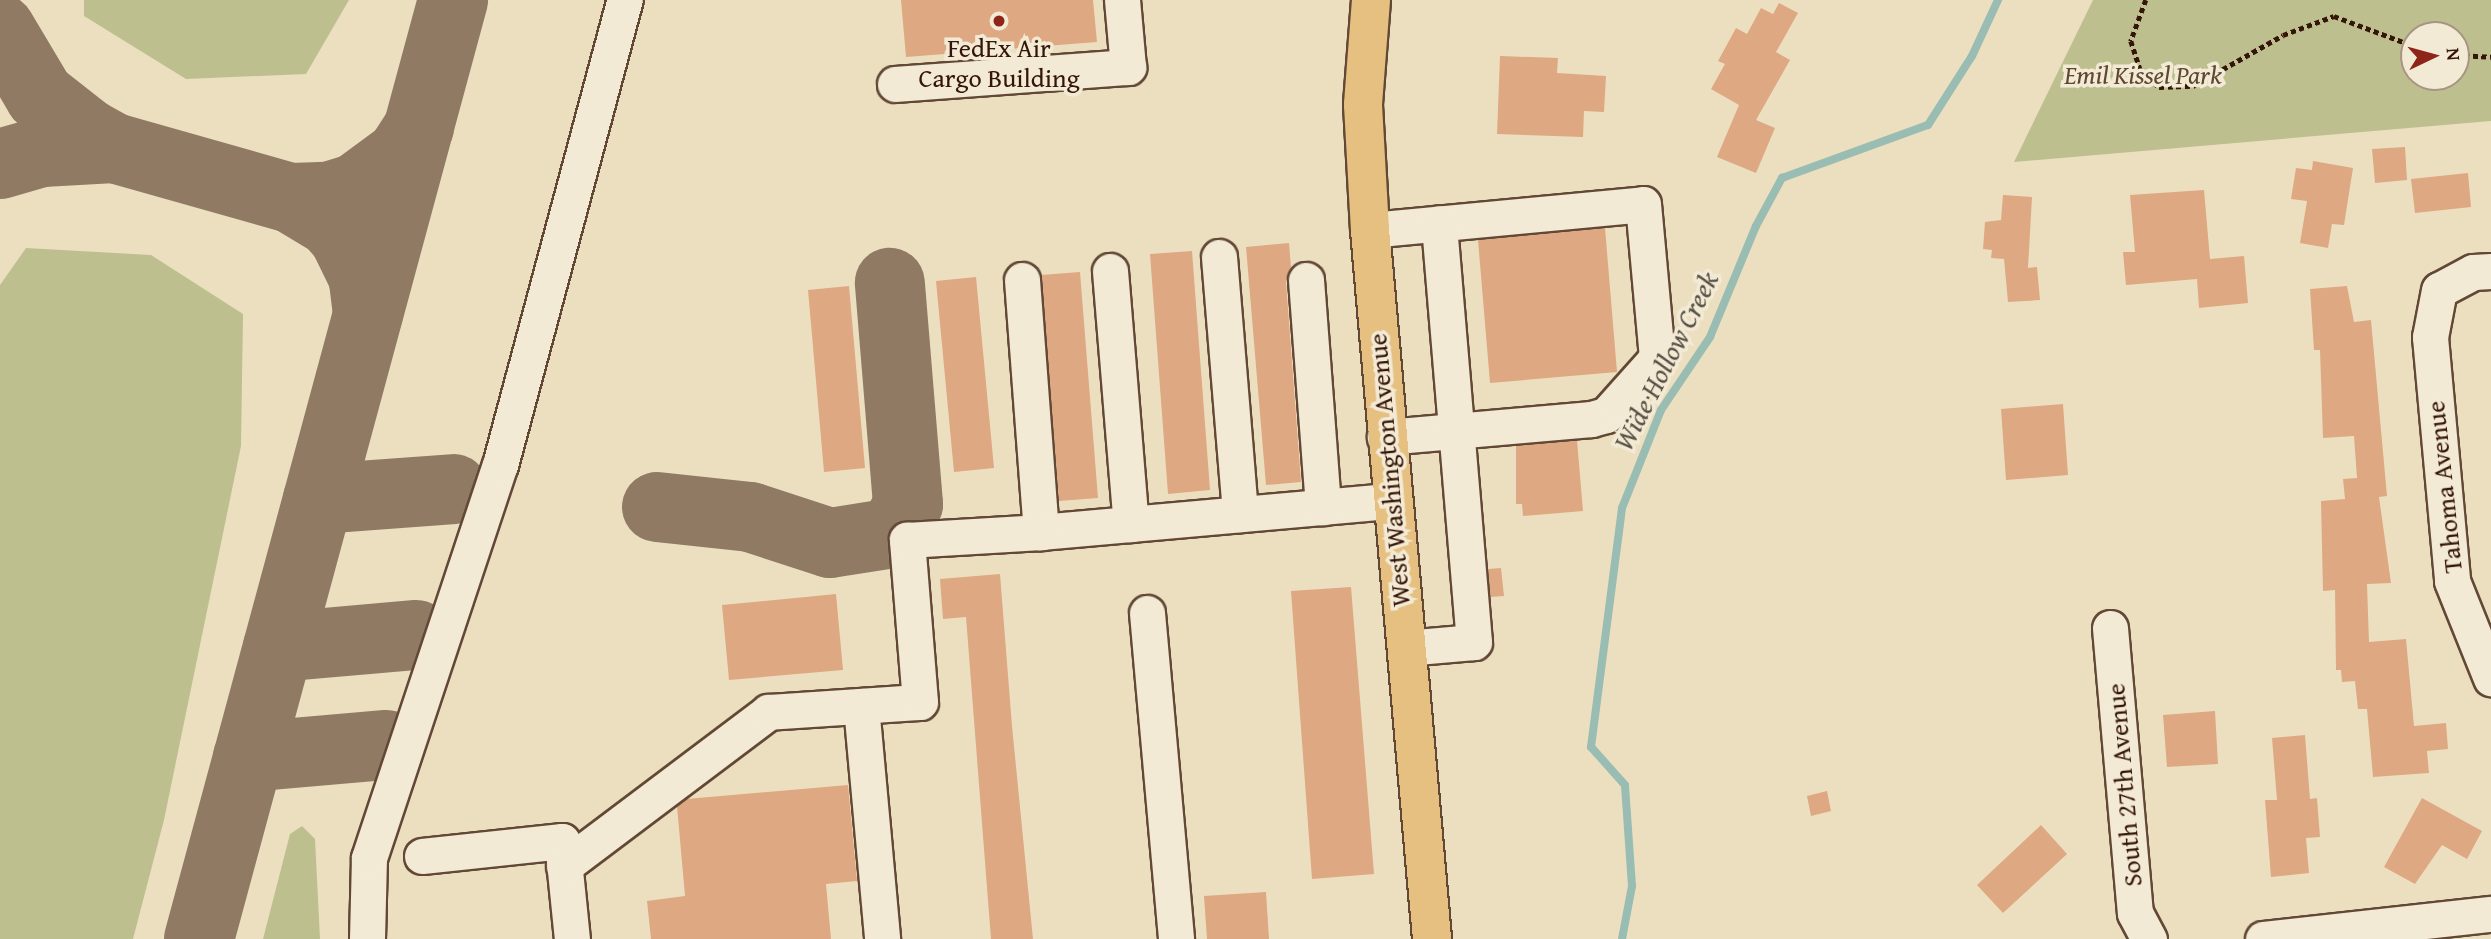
<!DOCTYPE html>
<html>
<head>
<meta charset="utf-8">
<style>
	body { margin:0 }
	#map { position:relative; width:2491px; height:939px; overflow:hidden; background:#ecdfc0; font-family:"Gentium Book Plus",serif }
	div>[style] { position:absolute }
	.green>* { inset:0; background:#bdc08e }
	.stream>* { height:8px; margin:-4px; padding:0 4px; transform-origin:4px; border-radius:4px; background:#99bdb3 }
	.taxiway>* { height:70px; margin:-35px; padding:0 35px; transform-origin:35px; border-radius:35px; background:#907a64 }
	.building>* { inset:0; background:#dea882 }
	.path>* { height:4.5px; margin-top:-2.25px; transform-origin:0; background:repeating-linear-gradient(90deg,#341507 0 5px,transparent 0 8.5px) }
	.roads { filter:drop-shadow(2px 0 #624835) drop-shadow(-2px 0 #624835) drop-shadow(0 2px #624835) drop-shadow(0 -2px #624835) }
	.minor>* { height:35px; margin:-17.5px; padding:0 17.5px; transform-origin:17.5px; border-radius:17.5px; background:#f3ead6 }
	.major>* { height:38px; margin:-19px; padding:0 19px; transform-origin:19px; border-radius:19px; background:#e6c080 }
	.dots>* { width:19px; height:19px; translate:-50% -50%; box-sizing:border-box; border:4px solid #f3ead6; border-radius:50% }
	span { translate:-50% -50%; white-space:nowrap; text-align:center; line-height:1.15; -webkit-text-stroke:7px #f3ead6; paint-order:stroke }
	.poi-label { font-size:26px; color:#341507 }
	.park-label { font-size:26px; color:#5d4830; font-style:italic }
	.street-label { font-size:26px; color:#341507 }
	.water-label { font-size:28px; color:#575043; font-style:italic }
	.north { position:absolute; left:2400px; top:21px; width:70px; height:70px; box-sizing:border-box; background:#f3ead6; border:2px solid #a79583; border-radius:50%; rotate:85deg; font-size:19px; font-weight:700; line-height:28px; text-align:center; color:#341507 }
	.north::after { content:''; display:block; margin:auto; width:24px; height:32px; background:#8f2418; clip-path:polygon(50% 0,100% 100%,50% 72%,0 100%) }
</style>
</head>
<body>
<div id="map">
	<div class="green">
		<i style="clip-path:polygon(84px 0,349px 0,306px 74px,186px 79px,84px 16px)"></i>
		<i style="clip-path:polygon(evenodd,2093px 0,2491px 0,2491px 121px,2014px 162px,2093px 0,2414px 35px,2456px 35px,2456px 77px,2414px 77px,2414px 35px)"></i>
		<i style="clip-path:polygon(26px 248px,151px 255px,243px 314px,241px 446px,164px 820px,133px 939px,0 939px,0 285px)"></i>
		<i style="clip-path:polygon(302px 826px,315px 839px,320px 939px,263px 939px,290px 834px)"></i>
	</div>
	<div class="stream">
		<i style="left:1622px;top:939px;width:54px;rotate:-79.3deg"></i>
		<i style="left:1632px;top:886px;width:101px;rotate:-94deg"></i>
		<i style="left:1625px;top:785px;width:51px;rotate:-131.8deg"></i>
		<i style="left:1591px;top:747px;width:241px;rotate:-82.6deg"></i>
		<i style="left:1622px;top:508px;width:105px;rotate:-68.3deg"></i>
		<i style="left:1661px;top:410px;width:88px;rotate:-56.1deg"></i>
		<i style="left:1710px;top:337px;width:120px;rotate:-67.5deg"></i>
		<i style="left:1756px;top:226px;width:55px;rotate:-61.6deg"></i>
		<i style="left:1782px;top:178px;width:155px;rotate:-20deg"></i>
		<i style="left:1928px;top:125px;width:82px;rotate:-57.5deg"></i>
		<i style="left:1972px;top:56px;width:62px;rotate:-65.1deg"></i>
	</div>
	<div class="taxiway">
		<i style="left:0;top:29px;width:78px;rotate:59.2deg"></i>
		<i style="left:40px;top:96px;width:60px;rotate:38.2deg"></i>
		<i style="left:87px;top:133px;width:31px;rotate:29deg"></i>
		<i style="left:114px;top:148px;width:184px;rotate:15.8deg"></i>
		<i style="left:0;top:164px;width:44px;rotate:-15.9deg"></i>
		<i style="left:42px;top:152px;width:72px;rotate:-3.2deg"></i>
		<i style="left:368px;top:314px;width:38px;rotate:-97deg"></i>
		<i style="left:363px;top:276px;width:43px;rotate:-116deg"></i>
		<i style="left:344px;top:237px;width:20px;rotate:-131deg"></i>
		<i style="left:331px;top:222px;width:47px;rotate:-149deg"></i>
		<i style="left:291px;top:198px;width:37px;rotate:-2deg"></i>
		<i style="left:328px;top:197px;width:28px;rotate:-17deg"></i>
		<i style="left:355px;top:189px;width:57px;rotate:-36.5deg"></i>
		<i style="left:401px;top:155px;width:33px;rotate:-57deg"></i>
		<i style="left:318px;top:499px;width:136px;rotate:-4.2deg"></i>
		<i style="left:657px;top:507px;width:94px;rotate:6.1deg"></i>
		<i style="left:750px;top:517px;width:84px;rotate:18deg"></i>
		<i style="left:830px;top:543px;width:65px;rotate:-8.9deg"></i>
		<i style="left:894px;top:533px;width:32px;rotate:-64deg"></i>
		<i style="left:908px;top:504px;width:222px;rotate:-94.7deg"></i>
		<i style="left:278px;top:647px;width:139px;rotate:-5deg"></i>
		<i style="left:248px;top:757px;width:139px;rotate:-5deg"></i>
		<i style="left:199px;top:939px;width:973px;rotate:-74.86deg"></i>
	</div>
	<div class="building">
		<i style="clip-path:polygon(901px 0,1093px 0,1097px 42px,906px 57px)"></i>
		<i style="clip-path:polygon(1779px 3px,1798px 13px,1776px 52px,1790px 60px,1756px 120px,1775px 128px,1756px 173px,1717px 157px,1739px 105px,1711px 89px,1725px 64px,1718px 61px,1736px 28px,1747px 34px,1761px 8px,1773px 14px)"></i>
		<i style="clip-path:polygon(1500px 56px,1558px 58px,1557px 73px,1606px 76px,1604px 112px,1584px 111px,1583px 137px,1497px 134px)"></i>
		<i style="clip-path:polygon(2405px 147px,2407px 180px,2375px 183px,2372px 149px)"></i>
		<i style="clip-path:polygon(2313px 161px,2353px 168px,2344px 225px,2332px 224px,2328px 248px,2300px 243px,2307px 201px,2291px 199px,2296px 168px,2312px 170px)"></i>
		<i style="clip-path:polygon(2468px 173px,2471px 207px,2415px 213px,2411px 179px)"></i>
		<i style="clip-path:polygon(2204px 190px,2210px 259px,2244px 256px,2248px 303px,2199px 308px,2197px 279px,2126px 285px,2123px 252px,2135px 252px,2130px 195px)"></i>
		<i style="clip-path:polygon(2003px 195px,2032px 197px,2028px 268px,2037px 267px,2040px 300px,2008px 302px,2004px 259px,1991px 258px,1992px 250px,1983px 249px,1985px 222px,2001px 220px)"></i>
		<i style="clip-path:polygon(1605px 228px,1617px 372px,1490px 383px,1478px 240px)"></i>
		<i style="clip-path:polygon(1289px 243px,1291px 267px,1286px 282px,1301px 482px,1266px 485px,1246px 247px)"></i>
		<i style="clip-path:polygon(1192px 251px,1210px 490px,1168px 494px,1150px 254px)"></i>
		<i style="clip-path:polygon(1080px 272px,1098px 498px,1059px 501px,1041px 275px)"></i>
		<i style="clip-path:polygon(976px 277px,994px 468px,954px 472px,936px 281px)"></i>
		<i style="clip-path:polygon(849px 286px,865px 468px,824px 472px,808px 290px)"></i>
		<i style="clip-path:polygon(2347px 286px,2354px 322px,2371px 320px,2387px 496px,2379px 497px,2391px 583px,2367px 584px,2369px 642px,2406px 639px,2414px 726px,2446px 723px,2448px 749px,2427px 751px,2429px 773px,2373px 777px,2367px 709px,2358px 709px,2355px 681px,2342px 682px,2341px 670px,2336px 670px,2335px 590px,2323px 591px,2321px 501px,2345px 499px,2343px 479px,2357px 478px,2354px 436px,2323px 438px,2320px 350px,2314px 350px,2310px 289px)"></i>
		<i style="clip-path:polygon(2063px 404px,2068px 475px,2006px 480px,2001px 409px)"></i>
		<i style="clip-path:polygon(1577px 440px,1583px 511px,1523px 516px,1522px 504px,1516px 504px,1516px 446px)"></i>
		<i style="clip-path:polygon(1501px 568px,1504px 596px,1490px 597px,1488px 569px)"></i>
		<i style="clip-path:polygon(1000px 574px,1012px 726px,1033px 939px,991px 939px,966px 617px,943px 619px,940px 579px)"></i>
		<i style="clip-path:polygon(1351px 587px,1374px 874px,1312px 879px,1291px 591px)"></i>
		<i style="clip-path:polygon(836px 594px,843px 670px,729px 680px,722px 605px)"></i>
		<i style="clip-path:polygon(2215px 711px,2218px 764px,2167px 767px,2163px 715px)"></i>
		<i style="clip-path:polygon(2305px 735px,2310px 799px,2317px 798px,2320px 837px,2306px 838px,2309px 873px,2271px 877px,2265px 800px,2277px 800px,2272px 738px)"></i>
		<i style="clip-path:polygon(848px 785px,857px 881px,826px 884px,831px 939px,651px 939px,647px 901px,685px 896px,677px 806px,686px 799px)"></i>
		<i style="clip-path:polygon(1827px 791px,1831px 811px,1811px 816px,1807px 796px)"></i>
		<i style="clip-path:polygon(2422px 798px,2482px 831px,2467px 859px,2442px 845px,2415px 884px,2384px 867px)"></i>
		<i style="clip-path:polygon(2041px 825px,2067px 854px,2003px 913px,1977px 885px)"></i>
		<i style="clip-path:polygon(1266px 892px,1269px 939px,1207px 939px,1204px 896px)"></i>
	</div>
	<div class="path">
		<i style="left:2146px;top:0;width:44px;rotate:110.1deg"></i>
		<i style="left:2131px;top:41px;width:32px;rotate:72deg"></i>
		<i style="left:2141px;top:71px;width:24px;rotate:42deg"></i>
		<i style="left:2159px;top:87px;width:34px;rotate:-2deg"></i>
		<i style="left:2193px;top:86px;width:103px;rotate:-29.5deg"></i>
		<i style="left:2283px;top:35px;width:54px;rotate:-20.4deg"></i>
		<i style="left:2334px;top:16px;width:85px;rotate:20.6deg"></i>
		<i style="left:2456px;top:55px;width:35px;rotate:3deg"></i>
	</div>
	<div class="roads">
		<div class="minor">
			<i style="left:895px;top:84px;width:234px;rotate:-4.2deg"></i>
			<i style="left:1128px;top:67px;width:67px;rotate:-95.1deg"></i>
			<i style="left:1370px;top:230px;width:274px;rotate:-5.4deg"></i>
			<i style="left:1643px;top:204px;width:155px;rotate:84.8deg"></i>
			<i style="left:1657px;top:358px;width:76px;rotate:131.8deg"></i>
			<i style="left:1606px;top:415px;width:16px;rotate:165deg"></i>
			<i style="left:1591px;top:419px;width:207px;rotate:175deg"></i>
			<i style="left:1219px;top:257px;width:258px;rotate:85.3deg"></i>
			<i style="left:1110px;top:271px;width:254px;rotate:85.3deg"></i>
			<i style="left:2491px;top:271px;width:18px;rotate:177deg"></i>
			<i style="left:2473px;top:272px;width:38px;rotate:152deg"></i>
			<i style="left:2439px;top:290px;width:48px;rotate:100.8deg"></i>
			<i style="left:2430px;top:337px;width:245px;rotate:84.8deg"></i>
			<i style="left:2452px;top:581px;width:105px;rotate:68.1deg"></i>
			<i style="left:1022px;top:280px;width:253px;rotate:85.7deg"></i>
			<i style="left:1041px;top:532px;width:351px;rotate:-5.1deg"></i>
			<i style="left:1306px;top:280px;width:228px;rotate:85.7deg"></i>
			<i style="left:1147px;top:613px;width:327px;rotate:84.9deg"></i>
			<i style="left:2110px;top:628px;width:286px;rotate:85deg"></i>
			<i style="left:2135px;top:913px;width:30px;rotate:62deg"></i>
			<i style="left:1405px;top:648px;width:69px;rotate:-5deg"></i>
			<i style="left:1474px;top:642px;width:420px;rotate:-94.8deg"></i>
			<i style="left:861px;top:706px;width:234px;rotate:84.8deg"></i>
			<i style="left:422px;top:856px;width:141px;rotate:-6.1deg"></i>
			<i style="left:562px;top:841px;width:99px;rotate:84.2deg"></i>
			<i style="left:564px;top:866px;width:256px;rotate:-37deg"></i>
			<i style="left:768px;top:712px;width:152px;rotate:-3.8deg"></i>
			<i style="left:920px;top:702px;width:163px;rotate:-94.6deg"></i>
			<i style="left:907px;top:540px;width:134px;rotate:-3.4deg"></i>
			<i style="left:367px;top:939px;width:81px;rotate:-88.6deg"></i>
			<i style="left:369px;top:858px;width:414px;rotate:-71.6deg"></i>
			<i style="left:500px;top:465px;width:482px;rotate:-75deg"></i>
			<i style="left:2263px;top:939px;width:229px;rotate:-6.3deg"></i>
		</div>
		<div class="major">
			<i style="left:1371px;top:0;width:105px;rotate:94.4deg"></i>
			<i style="left:1363px;top:105px;width:125px;rotate:86.8deg"></i>
			<i style="left:1370px;top:230px;width:712px;rotate:85deg"></i>
		</div>
	</div>
	<div class="dots">
		<i style="left:999px;top:21px;background:#8f2418"></i>
	</div>
	<div class="poi-label">
		<span style="left:999px;top:63px">FedEx Air<br>Cargo Building</span>
	</div>
	<div class="park-label">
		<span style="left:2143px;top:75px">Emil Kissel Park</span>
	</div>
	<div class="street-label">
		<span style="left:1389px;top:470px;rotate:-95deg">West Washington Avenue</span>
		<span style="left:2444px;top:487px;rotate:-96deg">Tahoma Avenue</span>
		<span style="left:2124px;top:785px;rotate:-95deg">South 27th Avenue</span>
	</div>
	<div class="water-label">
		<span style="left:1666px;top:361px;rotate:-63deg">Wide Hollow Creek</span>
	</div>
	<div class="north">N</div>
</div>
</body>
</html>
